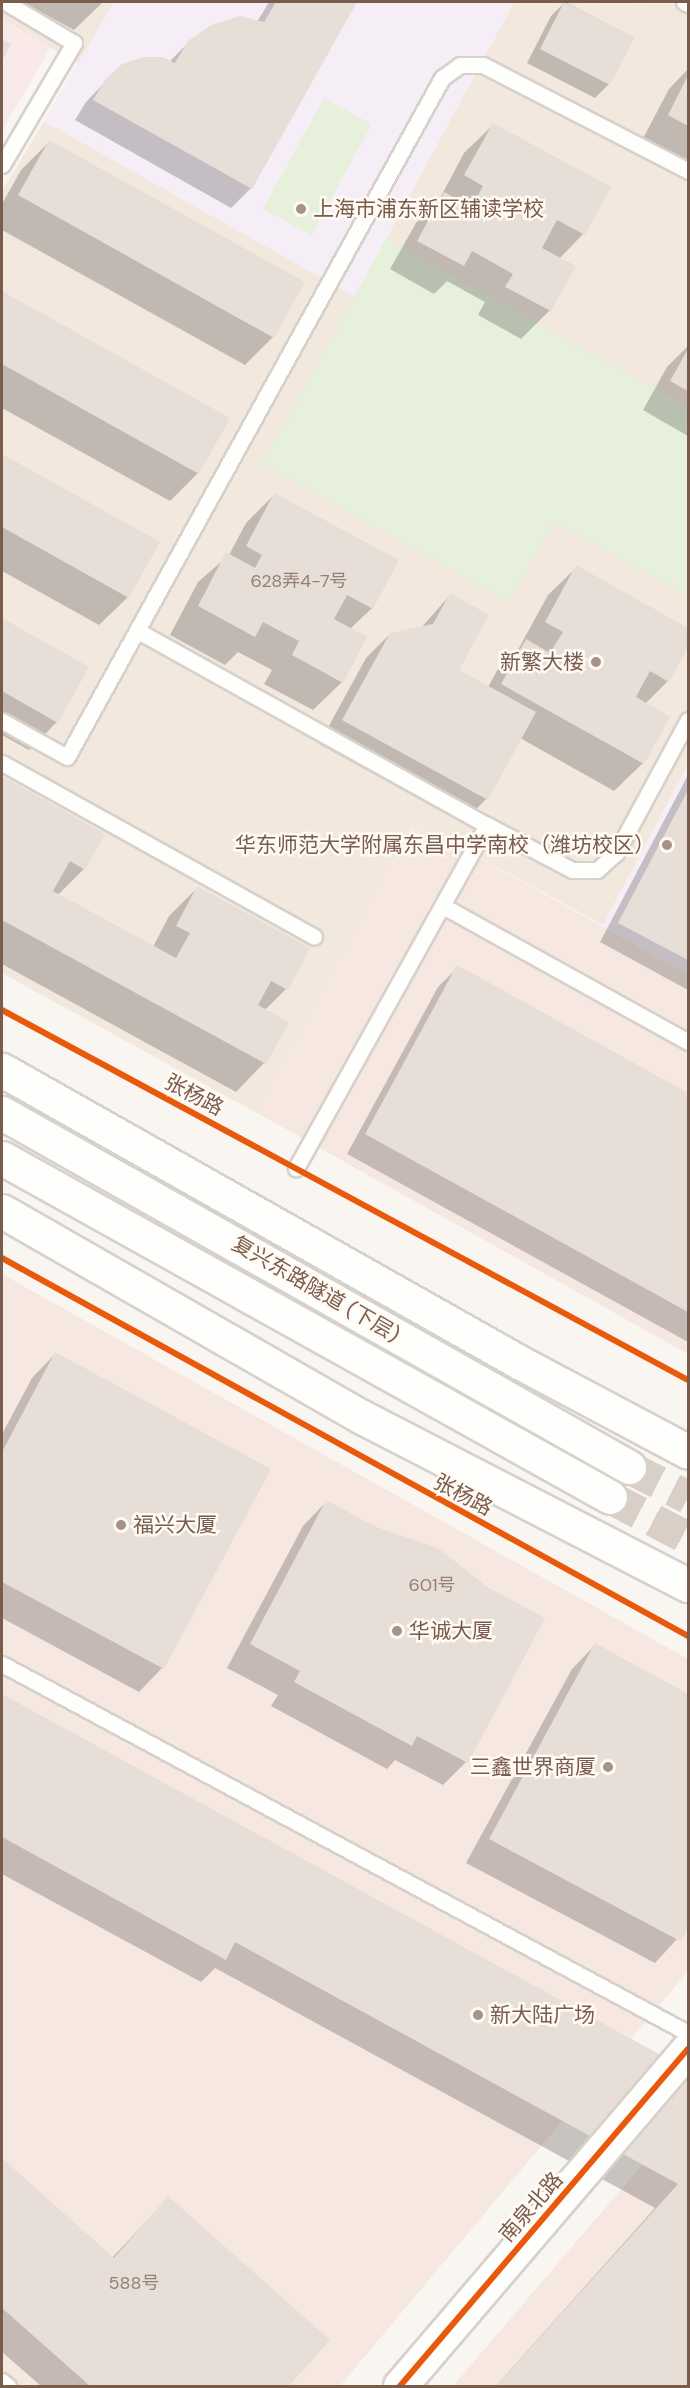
<!DOCTYPE html>
<html>
<head>
<meta charset="utf-8">
<style>
	body { margin:0 }
	#map { position:relative; width:690px; height:2388px; overflow:hidden; background:#f9f5f0; font-family:"DM Sans","Noto Sans SC",sans-serif }
	div>[style] { position:absolute }
	.residential>* { inset:0; background:#f2e8de }
	.commercial>* { inset:0; background:#f6e8e1 }
	.education>* { inset:0; background:#f6eef6 }
	.medical>* { inset:0; background:#fae9e9 }
	.green>* { inset:0; background:#e7f0db }
	.shadow>* { inset:0; background:#0003 }
	.building>* { inset:0; background:#e6ded7 }
	.secondary-tunnel>* { height:33px; margin-top:-16.5px; transform-origin:0; background:repeating-linear-gradient(90deg,#d9cfc7 0 33px,transparent 0 49px) }
	.roads { filter:drop-shadow(2px 0 #d7d1cb) drop-shadow(-2px 0 #d7d1cb) drop-shadow(0 2px #d7d1cb) drop-shadow(0 -2px #d7d1cb) }
	.lane>* { height:15px; margin:-7.5px; padding:0 7.5px; transform-origin:7.5px; border-radius:7.5px; background:#fefefd }
	.secondary>* { height:33px; margin:-16.5px; padding:0 16.5px; transform-origin:16.5px; border-radius:16.5px; background:#fefefd }
	.cycleway>* { height:6px; margin:-3px; padding:0 3px; transform-origin:3px; border-radius:3px; background:#e8590c }
	.dots>* { width:16px; height:16px; translate:-50% -50%; box-sizing:border-box; border:3px solid #fffaf3; border-radius:50% }
	span { translate:-50% -50%; white-space:nowrap; text-align:center; line-height:1.15; -webkit-text-stroke:5px #fffaf3; paint-order:stroke }
	.number-label { font-size:18px; color:#977e72 }
	.number-label span { -webkit-text-stroke-width:0 }
	.poi-label { font-size:21px; color:#7a5c4d }
	.left { translate:0 -50%; text-align:left }
	.right { translate:-100% -50%; text-align:right }
	.street-label { font-size:21px; color:#7a5c4d }
	.frame { position:absolute; inset:0; border:3px solid #7a5c4d; pointer-events:none }
</style>
</head>
<body>
<div id="map">
	<div class="residential">
		<i style="clip-path:polygon(2px 2px,114px 2px,78px 64px,2px 19px)"></i>
		<i style="clip-path:polygon(514px 2px,688px 4px,688px 765px,603px 925px,415px 822px,257px 1113px,2px 973px,2px 191px,44px 121px,355px 296px)"></i>
	</div>
	<div class="commercial">
		<i style="clip-path:polygon(415px 822px,688px 974px,688px 1354px,257px 1113px)"></i>
		<i style="clip-path:polygon(2px 1274px,688px 1659px,688px 1971px,340px 2386px,2px 2386px)"></i>
		<i style="clip-path:polygon(688px 2111px,688px 2386px,453px 2386px)"></i>
	</div>
	<div class="education">
		<i style="clip-path:polygon(114px 2px,514px 2px,355px 297px,44px 121px)"></i>
		<i style="clip-path:polygon(688px 765px,688px 974px,603px 925px)"></i>
	</div>
	<div class="medical">
		<i style="clip-path:polygon(2px 19px,50px 48px,2px 131px)"></i>
	</div>
	<div class="green">
		<i style="clip-path:polygon(324px 98px,372px 124px,311px 235px,263px 209px)"></i>
		<i style="clip-path:polygon(386px 239px,688px 407px,688px 596px,554px 522px,509px 602px,262px 464px)"></i>
	</div>
	<div class="shadow">
		<i style="clip-path:polygon(22px 2px,103px 2px,74px 30px)"></i>
		<i style="clip-path:polygon(269px 2px,355px 2px,251px 188px,231px 208px,75px 120px,86px 102px,106px 81px,169px 62px,189px 42px,257px 22px)"></i>
		<i style="clip-path:polygon(565px 2px,633px 37px,609px 84px,595px 98px,527px 63px,551px 16px)"></i>
		<i style="clip-path:polygon(688px 69px,688px 169px,640px 144px,669px 89px)"></i>
		<i style="clip-path:polygon(493px 125px,583px 234px,559px 259px,573px 267px,550px 310px,521px 339px,478px 315px,485px 302px,447px 281px,434px 294px,390px 269px,416px 223px,439px 200px,464px 153px)"></i>
		<i style="clip-path:polygon(49px 142px,273px 337px,245px 365px,2px 230px,2px 204px,21px 170px)"></i>
		<i style="clip-path:polygon(2px 292px,228px 418px,198px 473px,170px 501px,2px 408px)"></i>
		<i style="clip-path:polygon(688px 346px,688px 436px,643px 410px,667px 367px)"></i>
		<i style="clip-path:polygon(2px 456px,158px 542px,128px 597px,99px 625px,2px 571px)"></i>
		<i style="clip-path:polygon(275px 494px,372px 608px,350px 629px,342px 682px,313px 710px,264px 684px,272px 670px,238px 652px,225px 665px,170px 635px,198px 582px,229px 555px,246px 523px)"></i>
		<i style="clip-path:polygon(577px 567px,688px 630px,688px 644px,668px 681px,645px 704px,643px 763px,614px 791px,520px 738px,486px 799px,463px 823px,319px 744px,366px 658px,390px 634px,421px 628px,450px 595px,457px 670px,488px 687px,498px 669px,519px 648px,548px 595px)"></i>
		<i style="clip-path:polygon(2px 620px,87px 668px,57px 722px,29px 750px,2px 735px)"></i>
		<i style="clip-path:polygon(688px 775px,688px 990px,600px 942px)"></i>
		<i style="clip-path:polygon(2px 778px,103px 834px,84px 869px,58px 895px,153px 947px,169px 916px,197px 888px,286px 989px,265px 1010px,287px 1022px,264px 1063px,236px 1092px,2px 964px)"></i>
		<i style="clip-path:polygon(458px 967px,688px 1094px,688px 1342px,347px 1154px,438px 987px)"></i>
		<i style="clip-path:polygon(55px 1354px,269px 1470px,162px 1668px,139px 1692px,2px 1618px,2px 1434px,32px 1378px)"></i>
		<i style="clip-path:polygon(326px 1502px,466px 1762px,443px 1785px,395px 1760px,387px 1769px,271px 1706px,278px 1695px,227px 1668px,303px 1526px)"></i>
		<i style="clip-path:polygon(595px 1645px,688px 1695px,688px 1927px,655px 1963px,466px 1863px,572px 1669px)"></i>
		<i style="clip-path:polygon(2px 1696px,688px 2072px,688px 2386px,496px 2386px,655px 2208px,215px 1968px,201px 1982px,2px 1874px)"></i>
		<i style="clip-path:polygon(2px 2160px,112px 2258px,168px 2198px,328px 2340px,287px 2386px,41px 2386px,2px 2352px)"></i>
	</div>
	<div class="building">
		<i style="clip-path:polygon(276px 2px,357px 2px,252px 189px,93px 100px,105px 80px,122px 64px,144px 57px,162px 57px,175px 63px,188px 41px,211px 25px,240px 16px,264px 22px)"></i>
		<i style="clip-path:polygon(564px 2px,635px 37px,610px 85px,540px 49px)"></i>
		<i style="clip-path:polygon(2px 39px,11px 44px,2px 61px)"></i>
		<i style="clip-path:polygon(688px 75px,688px 126px,668px 115px)"></i>
		<i style="clip-path:polygon(493px 123px,611px 187px,585px 235px,557px 220px,542px 248px,576px 266px,551px 311px,505px 287px,513px 274px,472px 251px,464px 266px,417px 241px,444px 192px,472px 207px,483px 186px,464px 175px)"></i>
		<i style="clip-path:polygon(49px 140px,305px 282px,274px 338px,18px 195px)"></i>
		<i style="clip-path:polygon(2px 291px,230px 418px,199px 474px,2px 364px)"></i>
		<i style="clip-path:polygon(688px 349px,688px 391px,670px 381px)"></i>
		<i style="clip-path:polygon(2px 454px,160px 542px,129px 598px,2px 527px)"></i>
		<i style="clip-path:polygon(274px 493px,399px 560px,373px 609px,347px 595px,334px 619px,367px 637px,343px 683px,292px 655px,299px 641px,263px 622px,255px 637px,198px 606px,226px 552px,255px 568px,262px 555px,246px 546px)"></i>
		<i style="clip-path:polygon(576px 565px,688px 628px,688px 647px,669px 682px,650px 671px,636px 697px,670px 717px,644px 764px,501px 684px,526px 639px,550px 653px,563px 632px,545px 622px)"></i>
		<i style="clip-path:polygon(450px 593px,489px 615px,459px 670px,536px 712px,488px 800px,342px 720px,390px 633px,433px 624px)"></i>
		<i style="clip-path:polygon(2px 618px,89px 667px,58px 723px,2px 691px)"></i>
		<i style="clip-path:polygon(2px 776px,105px 834px,85px 870px,70px 861px,53px 891px,176px 958px,190px 933px,176px 926px,197px 886px,310px 948px,288px 990px,271px 981px,258px 1005px,289px 1022px,266px 1064px,2px 920px)"></i>
		<i style="clip-path:polygon(688px 790px,688px 960px,618px 923px)"></i>
		<i style="clip-path:polygon(457px 965px,688px 1093px,688px 1312px,365px 1134px)"></i>
		<i style="clip-path:polygon(55px 1352px,271px 1469px,164px 1669px,2px 1582px,2px 1452px)"></i>
		<i style="clip-path:polygon(326px 1500px,376px 1527px,438px 1548px,489px 1588px,545px 1618px,468px 1763px,417px 1736px,412px 1746px,294px 1682px,300px 1671px,250px 1644px)"></i>
		<i style="clip-path:polygon(595px 1643px,688px 1694px,688px 1930px,680px 1941px,489px 1839px)"></i>
		<i style="clip-path:polygon(2px 1694px,688px 2070px,688px 2386px,496px 2386px,678px 2184px,235px 1942px,226px 1960px,2px 1837px)"></i>
		<i style="clip-path:polygon(2px 2158px,114px 2258px,168px 2196px,330px 2340px,289px 2386px,90px 2386px,2px 2308px)"></i>
	</div>
	<div class="secondary-tunnel">
		<i style="left:629px;top:1467px;width:66px;rotate:27deg"></i>
		<i style="left:610px;top:1497px;width:88px;rotate:27.7deg"></i>
	</div>
	<div class="roads">
		<div class="lane">
			<i style="left:684px;top:2px;width:4px;rotate:27deg"></i>
			<i style="left:2px;top:165px;width:142px;rotate:-59.5deg"></i>
			<i style="left:74px;top:43px;width:80px;rotate:-149.3deg"></i>
			<i style="left:138px;top:631px;width:399px;rotate:29.1deg"></i>
			<i style="left:487px;top:825px;width:393px;rotate:119.1deg"></i>
			<i style="left:2px;top:721px;width:74px;rotate:29deg"></i>
			<i style="left:67px;top:757px;width:776px;rotate:-61.09deg"></i>
			<i style="left:442px;top:78px;width:22px;rotate:-36deg"></i>
			<i style="left:460px;top:65px;width:23px"></i>
			<i style="left:483px;top:65px;width:231px;rotate:27.3deg"></i>
			<i style="left:2px;top:763px;width:357px;rotate:29.1deg"></i>
			<i style="left:487px;top:825px;width:96px;rotate:27.9deg"></i>
			<i style="left:572px;top:870px;width:25px"></i>
			<i style="left:597px;top:870px;width:25px;rotate:-42deg"></i>
			<i style="left:616px;top:853px;width:151px;rotate:-61.6deg"></i>
			<i style="left:443px;top:906px;width:280px;rotate:29deg"></i>
			<i style="left:2px;top:1664px;width:779px;rotate:28.28deg"></i>
			<i style="left:2px;top:2381px;width:8px;rotate:40deg"></i>
		</div>
		<div class="secondary">
			<i style="left:2px;top:1070px;width:594px;rotate:29.46deg"></i>
			<i style="left:519px;top:1362px;width:191px;rotate:28deg"></i>
			<i style="left:2px;top:1113px;width:720px;rotate:29.45deg"></i>
			<i style="left:2px;top:1158px;width:696px;rotate:29.14deg"></i>
			<i style="left:2px;top:1211px;width:415px;rotate:29.8deg"></i>
			<i style="left:362px;top:1417px;width:367px;rotate:27.3deg"></i>
			<i style="left:400px;top:2386px;width:443px;rotate:-49.5deg"></i>
		</div>
	</div>
	<div class="cycleway">
		<i style="left:2px;top:1010px;width:779px;rotate:28.34deg"></i>
		<i style="left:2px;top:1258px;width:783px;rotate:28.86deg"></i>
		<i style="left:400px;top:2386px;width:443px;rotate:-49.5deg"></i>
	</div>
	<div class="dots">
		<i style="left:301px;top:209px;background:#a69286"></i>
		<i style="left:596px;top:662px;background:#a69286"></i>
		<i style="left:667px;top:845px;background:#a69286"></i>
		<i style="left:121px;top:1525px;background:#a69286"></i>
		<i style="left:397px;top:1631px;background:#a69286"></i>
		<i style="left:608px;top:1767px;background:#a69286"></i>
		<i style="left:478px;top:2015px;background:#a69286"></i>
	</div>
	<div class="number-label">
		<span style="left:299px;top:581px">628弄4-7号</span>
		<span style="left:432px;top:1585px">601号</span>
		<span style="left:134px;top:2283px">588号</span>
	</div>
	<div class="poi-label">
		<span class="left" style="left:313px;top:209px">上海市浦东新区辅读学校</span>
		<span class="right" style="left:584px;top:662px">新繁大楼</span>
		<span class="right" style="left:655px;top:845px">华东师范大学附属东昌中学南校（潍坊校区）</span>
		<span class="left" style="left:133px;top:1525px">福兴大厦</span>
		<span class="left" style="left:409px;top:1631px">华诚大厦</span>
		<span class="right" style="left:596px;top:1767px">三鑫世界商厦</span>
		<span class="left" style="left:490px;top:2015px">新大陆广场</span>
	</div>
	<div class="street-label">
		<span style="left:194px;top:1095px;rotate:28deg">张杨路</span>
		<span style="left:316px;top:1289px;rotate:30deg">复兴东路隧道 (下层)</span>
		<span style="left:463px;top:1495px;rotate:28deg">张杨路</span>
		<span style="left:531px;top:2207px;rotate:-49deg">南泉北路</span>
	</div>
	<div class="frame"></div>
</div>
</body>
</html>
